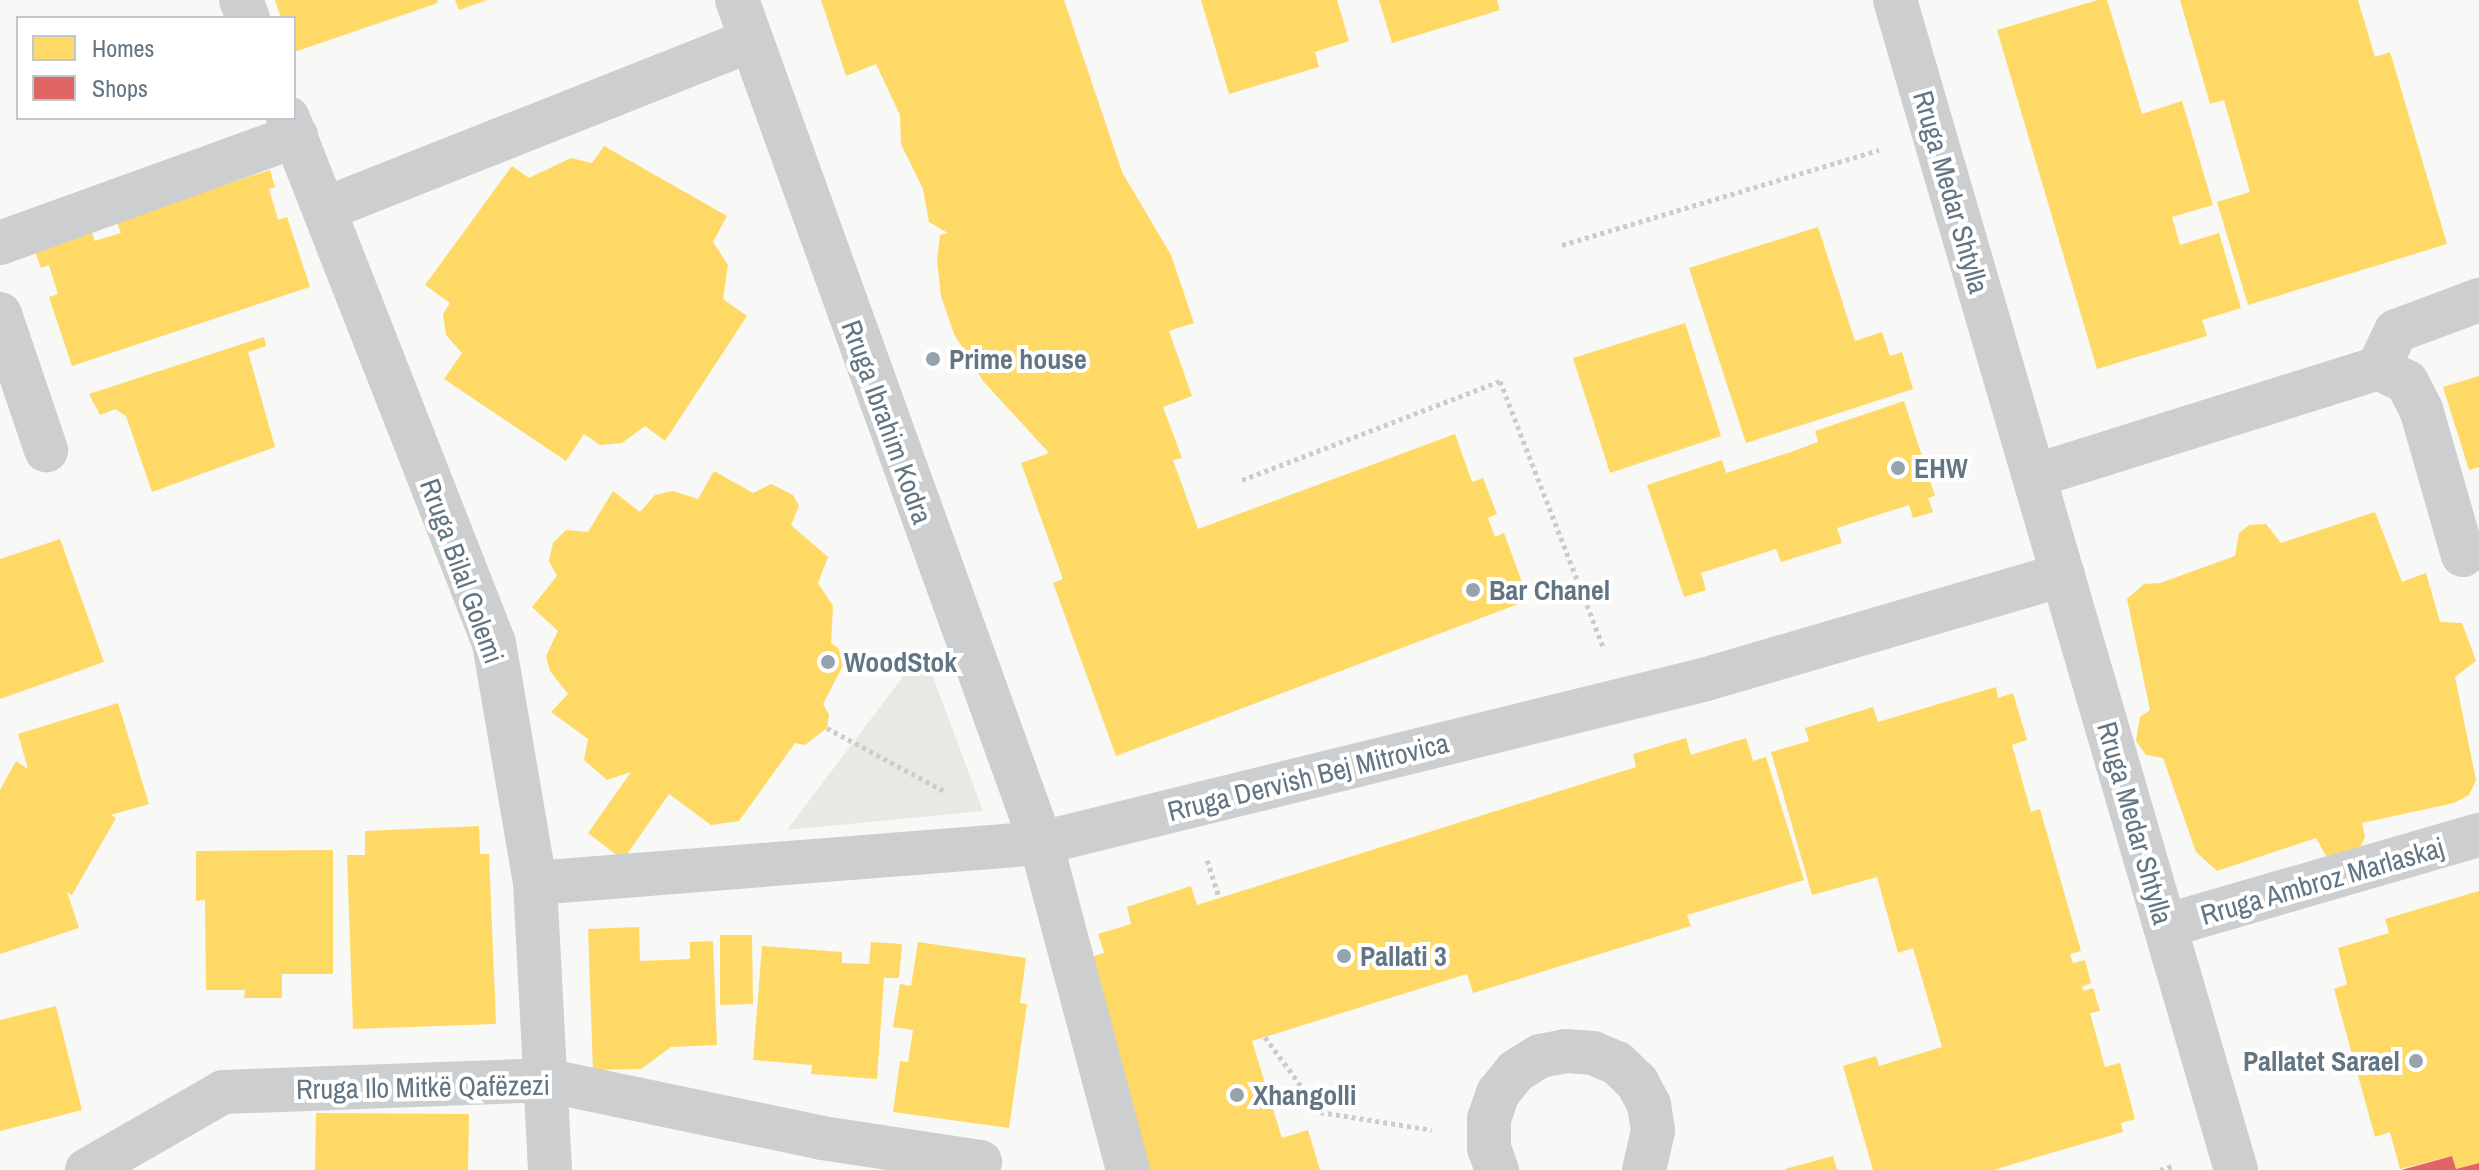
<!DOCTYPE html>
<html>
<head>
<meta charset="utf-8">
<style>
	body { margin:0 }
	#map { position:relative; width:2479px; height:1170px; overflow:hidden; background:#f8f8f7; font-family:"Archivo Narrow",sans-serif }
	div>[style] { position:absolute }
	.green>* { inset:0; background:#e7eae4 }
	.homes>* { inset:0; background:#ffd966 }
	.shops>* { inset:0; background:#e06666 }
	.path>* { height:5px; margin-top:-2.5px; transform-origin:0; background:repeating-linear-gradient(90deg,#cbcccc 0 4px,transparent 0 8px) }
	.minor>* { height:44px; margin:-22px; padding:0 22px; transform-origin:22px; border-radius:22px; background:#cdcecf }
	.dots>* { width:22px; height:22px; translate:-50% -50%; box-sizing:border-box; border:4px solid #fff; border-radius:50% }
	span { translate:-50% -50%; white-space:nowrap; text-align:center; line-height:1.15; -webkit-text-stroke:8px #fff; paint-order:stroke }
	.street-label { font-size:28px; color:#627584 }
	.poi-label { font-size:28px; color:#627584; font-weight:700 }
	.left { translate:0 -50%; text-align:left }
	.right { translate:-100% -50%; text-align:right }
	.legend { position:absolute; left:16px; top:16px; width:280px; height:104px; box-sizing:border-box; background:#fff; border:2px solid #c0c8ce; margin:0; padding:10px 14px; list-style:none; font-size:24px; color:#627584 }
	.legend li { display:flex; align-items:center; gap:16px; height:40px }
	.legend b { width:40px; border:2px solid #c0c8ce }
</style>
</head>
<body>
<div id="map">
	<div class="green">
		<i style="clip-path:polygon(923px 650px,983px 811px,787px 830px)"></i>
	</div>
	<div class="homes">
		<i style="clip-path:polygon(275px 0,437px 0,438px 3px,294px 52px,294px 18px,281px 18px)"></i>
		<i style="clip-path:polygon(455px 0,487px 0,459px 10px)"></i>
		<i style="clip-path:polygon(821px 0,1064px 0,1122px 172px,1171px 255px,1194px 323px,1169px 331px,1192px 396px,1163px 407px,1182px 458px,1173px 460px,1198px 529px,1455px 434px,1472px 482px,1483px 478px,1497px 514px,1488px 518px,1495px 537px,1504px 533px,1522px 582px,1512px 586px,1518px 604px,1116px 756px,1053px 583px,1063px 579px,1021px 463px,1049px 453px,983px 381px,954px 334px,941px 296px,937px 260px,940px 235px,948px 233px,929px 222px,923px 189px,901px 144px,900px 115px,876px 64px,846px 76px)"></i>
		<i style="clip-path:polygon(1201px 0,1337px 0,1349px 41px,1315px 52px,1319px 67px,1229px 94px)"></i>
		<i style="clip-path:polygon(1379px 0,1497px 0,1500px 10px,1392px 43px)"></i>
		<i style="clip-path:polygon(2098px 0,2107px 0,2142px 114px,2182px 101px,2213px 205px,2172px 217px,2180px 245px,2219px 233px,2241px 308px,2202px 320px,2207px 336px,2097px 369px,1997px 30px)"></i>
		<i style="clip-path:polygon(2180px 0,2358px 0,2375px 57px,2390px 52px,2447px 244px,2248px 305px,2217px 202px,2250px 192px,2224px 100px,2210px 104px)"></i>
		<i style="clip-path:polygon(604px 146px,727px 216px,713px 242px,728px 265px,723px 299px,747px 316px,665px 441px,645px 426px,622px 443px,600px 445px,584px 434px,566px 461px,444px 379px,462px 353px,446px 335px,443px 314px,450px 303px,425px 285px,512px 166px,529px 178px,571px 158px,592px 163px)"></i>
		<i style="clip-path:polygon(270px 170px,275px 187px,269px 189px,278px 220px,287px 217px,310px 287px,72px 366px,49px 297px,58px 294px,49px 265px,41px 268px,34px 249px,91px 230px,95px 241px,121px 233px,116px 220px)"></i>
		<i style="clip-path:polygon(1818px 227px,1855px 341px,1882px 332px,1890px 356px,1902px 352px,1913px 389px,1746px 443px,1689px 268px)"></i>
		<i style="clip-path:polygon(1685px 323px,1721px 436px,1610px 473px,1573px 358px)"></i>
		<i style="clip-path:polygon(264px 337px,266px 346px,248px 352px,275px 447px,152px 492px,126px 416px,115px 409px,100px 415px,89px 394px)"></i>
		<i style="clip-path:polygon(2479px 376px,2479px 467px,2469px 470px,2443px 387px)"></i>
		<i style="clip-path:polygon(1904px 401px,1935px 496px,1928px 498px,1933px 512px,1913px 518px,1909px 505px,1837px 528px,1842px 543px,1781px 562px,1776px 549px,1701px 573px,1706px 590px,1684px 597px,1647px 485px,1722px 460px,1726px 473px,1791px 452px,1818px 442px,1815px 431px)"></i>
		<i style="clip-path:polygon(714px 471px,753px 493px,771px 484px,793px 495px,799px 506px,791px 525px,828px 557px,818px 583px,833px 606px,831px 643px,848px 656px,823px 704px,829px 715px,827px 728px,805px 745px,795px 743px,739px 821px,711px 825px,669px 794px,623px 860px,588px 833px,631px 772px,607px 780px,584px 760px,588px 739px,551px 712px,568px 694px,550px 671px,546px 656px,558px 631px,532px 607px,557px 576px,549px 561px,553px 543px,566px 530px,588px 532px,613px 491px,640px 512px,655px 495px,673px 491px,698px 499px)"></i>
		<i style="clip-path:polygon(2375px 512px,2402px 582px,2426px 573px,2440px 622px,2462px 623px,2476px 661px,2455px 677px,2476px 780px,2469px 795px,2454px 803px,2362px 823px,2365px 837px,2358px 852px,2326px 856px,2316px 838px,2217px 871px,2196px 852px,2163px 758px,2146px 755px,2136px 741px,2140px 717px,2150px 710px,2127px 599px,2144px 584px,2160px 583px,2235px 556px,2239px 533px,2249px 525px,2266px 524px,2281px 543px)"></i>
		<i style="clip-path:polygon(60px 539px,104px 662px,0 699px,0 559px)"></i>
		<i style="clip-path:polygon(1996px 687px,1998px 698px,2013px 693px,2027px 740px,2012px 745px,2031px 812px,2040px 809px,2081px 951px,2070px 954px,2073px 963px,2085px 960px,2091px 983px,2082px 987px,2083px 991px,2093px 988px,2100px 1011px,2090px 1013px,2105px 1067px,2120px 1063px,2135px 1119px,2121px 1123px,2123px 1132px,1993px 1170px,1873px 1170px,1843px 1066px,1876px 1056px,1879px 1066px,1942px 1047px,1913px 948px,1898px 953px,1877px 877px,1812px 895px,1771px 752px,1809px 741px,1805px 728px,1873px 707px,1878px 722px)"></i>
		<i style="clip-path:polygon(118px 703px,149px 804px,111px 815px,116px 818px,72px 895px,67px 892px,79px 928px,0 954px,0 790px,16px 761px,28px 769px,18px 734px)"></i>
		<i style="clip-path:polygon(1686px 738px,1691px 755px,1746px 738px,1753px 761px,1766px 757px,1804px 880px,1687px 915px,1691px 926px,1473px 993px,1467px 974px,1252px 1041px,1282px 1138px,1308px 1130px,1320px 1170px,1149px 1170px,1085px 959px,1104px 953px,1098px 934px,1131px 924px,1127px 907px,1191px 886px,1197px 905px,1636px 767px,1633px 754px)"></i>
		<i style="clip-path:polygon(479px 826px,480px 854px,489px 854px,496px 1024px,353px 1029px,347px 855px,365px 855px,365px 831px)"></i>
		<i style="clip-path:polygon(333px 850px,333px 974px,282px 974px,282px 998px,244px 998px,245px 990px,206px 990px,205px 900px,196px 901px,196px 851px)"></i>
		<i style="clip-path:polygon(2479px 891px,2479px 1163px,2456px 1169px,2452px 1156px,2400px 1169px,2390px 1132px,2375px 1137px,2334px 989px,2347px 984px,2338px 948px,2389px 933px,2385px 919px)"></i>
		<i style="clip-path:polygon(639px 927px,640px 961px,690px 959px,690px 942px,713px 941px,717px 1045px,671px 1047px,641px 1069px,593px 1070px,588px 929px)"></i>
		<i style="clip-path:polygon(720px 935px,752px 935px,753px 1004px,720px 1005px)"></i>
		<i style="clip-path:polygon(871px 942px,902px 944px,899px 978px,884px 978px,877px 1079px,811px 1074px,812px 1065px,753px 1060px,762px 946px,842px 952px,842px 963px,869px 964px)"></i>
		<i style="clip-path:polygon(918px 942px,1026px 958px,1020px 1003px,1027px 1004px,1009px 1128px,893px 1112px,900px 1061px,908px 1062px,913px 1030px,893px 1027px,900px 984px,911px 986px)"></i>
		<i style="clip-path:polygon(56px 1006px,82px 1110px,0 1131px,0 1020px)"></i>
		<i style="clip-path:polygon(316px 1113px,469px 1114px,468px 1170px,315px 1170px)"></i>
		<i style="clip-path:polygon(1833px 1156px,1837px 1170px,1785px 1170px,1785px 1169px)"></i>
	</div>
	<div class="shops">
		<i style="clip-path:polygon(2452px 1156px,2456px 1169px,2479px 1163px,2479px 1170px,2401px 1170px)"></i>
	</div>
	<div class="path">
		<i style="left:1562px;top:245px;width:331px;rotate:-16.7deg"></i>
		<i style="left:1242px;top:480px;width:276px;rotate:-21deg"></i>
		<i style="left:1500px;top:381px;width:285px;rotate:68.8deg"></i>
		<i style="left:827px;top:728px;width:135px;rotate:28.3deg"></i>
		<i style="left:1207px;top:860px;width:38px;rotate:72deg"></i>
		<i style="left:1265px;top:1037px;width:93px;rotate:53.7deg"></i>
		<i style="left:1320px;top:1112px;width:113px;rotate:9.1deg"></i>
		<i style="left:2160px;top:1170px;width:16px;rotate:-18deg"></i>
	</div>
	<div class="minor">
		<i style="left:241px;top:0;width:19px;rotate:69deg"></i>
		<i style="left:737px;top:0;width:896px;rotate:70.17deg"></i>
		<i style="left:1041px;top:843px;width:338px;rotate:75.1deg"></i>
		<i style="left:1895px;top:0;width:1219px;rotate:73.75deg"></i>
		<i style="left:288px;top:118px;width:564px;rotate:68.58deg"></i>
		<i style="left:494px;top:643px;width:243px;rotate:80.3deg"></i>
		<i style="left:535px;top:883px;width:287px;rotate:87deg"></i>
		<i style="left:325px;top:209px;width:456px;rotate:-21.6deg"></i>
		<i style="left:0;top:243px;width:315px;rotate:-19.9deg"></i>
		<i style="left:0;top:314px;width:144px;rotate:71.3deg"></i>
		<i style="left:2378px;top:368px;width:32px;rotate:26deg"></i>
		<i style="left:2407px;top:382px;width:30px;rotate:63deg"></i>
		<i style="left:2421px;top:409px;width:152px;rotate:74deg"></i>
		<i style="left:2378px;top:368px;width:41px;rotate:-64.1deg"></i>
		<i style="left:2396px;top:331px;width:89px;rotate:-20.5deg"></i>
		<i style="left:2034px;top:476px;width:361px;rotate:-17.4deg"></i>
		<i style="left:535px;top:883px;width:508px;rotate:-4.52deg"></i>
		<i style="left:1041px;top:843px;width:682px;rotate:-13.83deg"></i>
		<i style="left:1703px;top:680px;width:375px;rotate:-16.3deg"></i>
		<i style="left:2165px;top:926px;width:327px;rotate:-16.2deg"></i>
		<i style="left:87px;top:1170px;width:157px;rotate:-29.8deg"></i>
		<i style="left:223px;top:1092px;width:322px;rotate:-2.1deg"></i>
		<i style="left:545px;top:1080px;width:283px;rotate:11.8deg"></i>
		<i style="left:822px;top:1138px;width:160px;rotate:8.6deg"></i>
		<i style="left:1497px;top:1170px;width:23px;rotate:-110deg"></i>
		<i style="left:1489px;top:1148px;width:29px;rotate:-90deg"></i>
		<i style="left:1489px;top:1119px;width:28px;rotate:-71deg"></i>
		<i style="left:1498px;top:1093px;width:28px;rotate:-51deg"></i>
		<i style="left:1516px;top:1071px;width:28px;rotate:-32deg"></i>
		<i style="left:1540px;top:1056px;width:26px;rotate:-11deg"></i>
		<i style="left:1566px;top:1051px;width:27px;rotate:4deg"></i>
		<i style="left:1593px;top:1053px;width:26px;rotate:23deg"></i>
		<i style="left:1617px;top:1063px;width:28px;rotate:44deg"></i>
		<i style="left:1637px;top:1082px;width:26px;rotate:62deg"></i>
		<i style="left:1649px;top:1105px;width:26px;rotate:81deg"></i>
		<i style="left:1653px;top:1131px;width:40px;rotate:103deg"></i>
	</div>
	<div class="dots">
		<i style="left:933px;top:359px;background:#96a3ac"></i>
		<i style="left:1898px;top:468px;background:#96a3ac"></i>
		<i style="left:1473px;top:590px;background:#96a3ac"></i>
		<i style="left:828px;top:662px;background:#96a3ac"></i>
		<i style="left:1344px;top:956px;background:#96a3ac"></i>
		<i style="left:2416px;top:1061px;background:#96a3ac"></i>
		<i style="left:1237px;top:1095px;background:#96a3ac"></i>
	</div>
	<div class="street-label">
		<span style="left:1951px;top:192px;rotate:74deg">Rruga Medar Shtylla</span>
		<span style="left:887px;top:422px;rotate:70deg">Rruga Ibrahim Kodra</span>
		<span style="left:462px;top:571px;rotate:70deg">Rruga Bilal Golemi</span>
		<span style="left:1308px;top:777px;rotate:-14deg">Rruga Dervish Bej Mitrovica</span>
		<span style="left:2135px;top:823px;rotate:74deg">Rruga Medar Shtylla</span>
		<span style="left:2322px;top:881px;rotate:-16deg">Rruga Ambroz Marlaskaj</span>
		<span style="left:423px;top:1087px;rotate:-1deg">Rruga Ilo Mitkë Qafëzezi</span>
	</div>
	<div class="poi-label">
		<span class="left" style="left:949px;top:359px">Prime house</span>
		<span class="left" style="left:1914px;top:468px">EHW</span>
		<span class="left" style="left:1489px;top:590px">Bar Chanel</span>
		<span class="left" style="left:844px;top:662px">WoodStok</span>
		<span class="left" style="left:1360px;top:956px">Pallati 3</span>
		<span class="right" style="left:2400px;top:1061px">Pallatet Sarael</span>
		<span class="left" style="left:1253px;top:1095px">Xhangolli</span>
	</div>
	<ul class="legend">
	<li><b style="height:22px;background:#ffd966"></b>Homes</li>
	<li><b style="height:22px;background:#e06666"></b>Shops</li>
	</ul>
</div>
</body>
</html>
